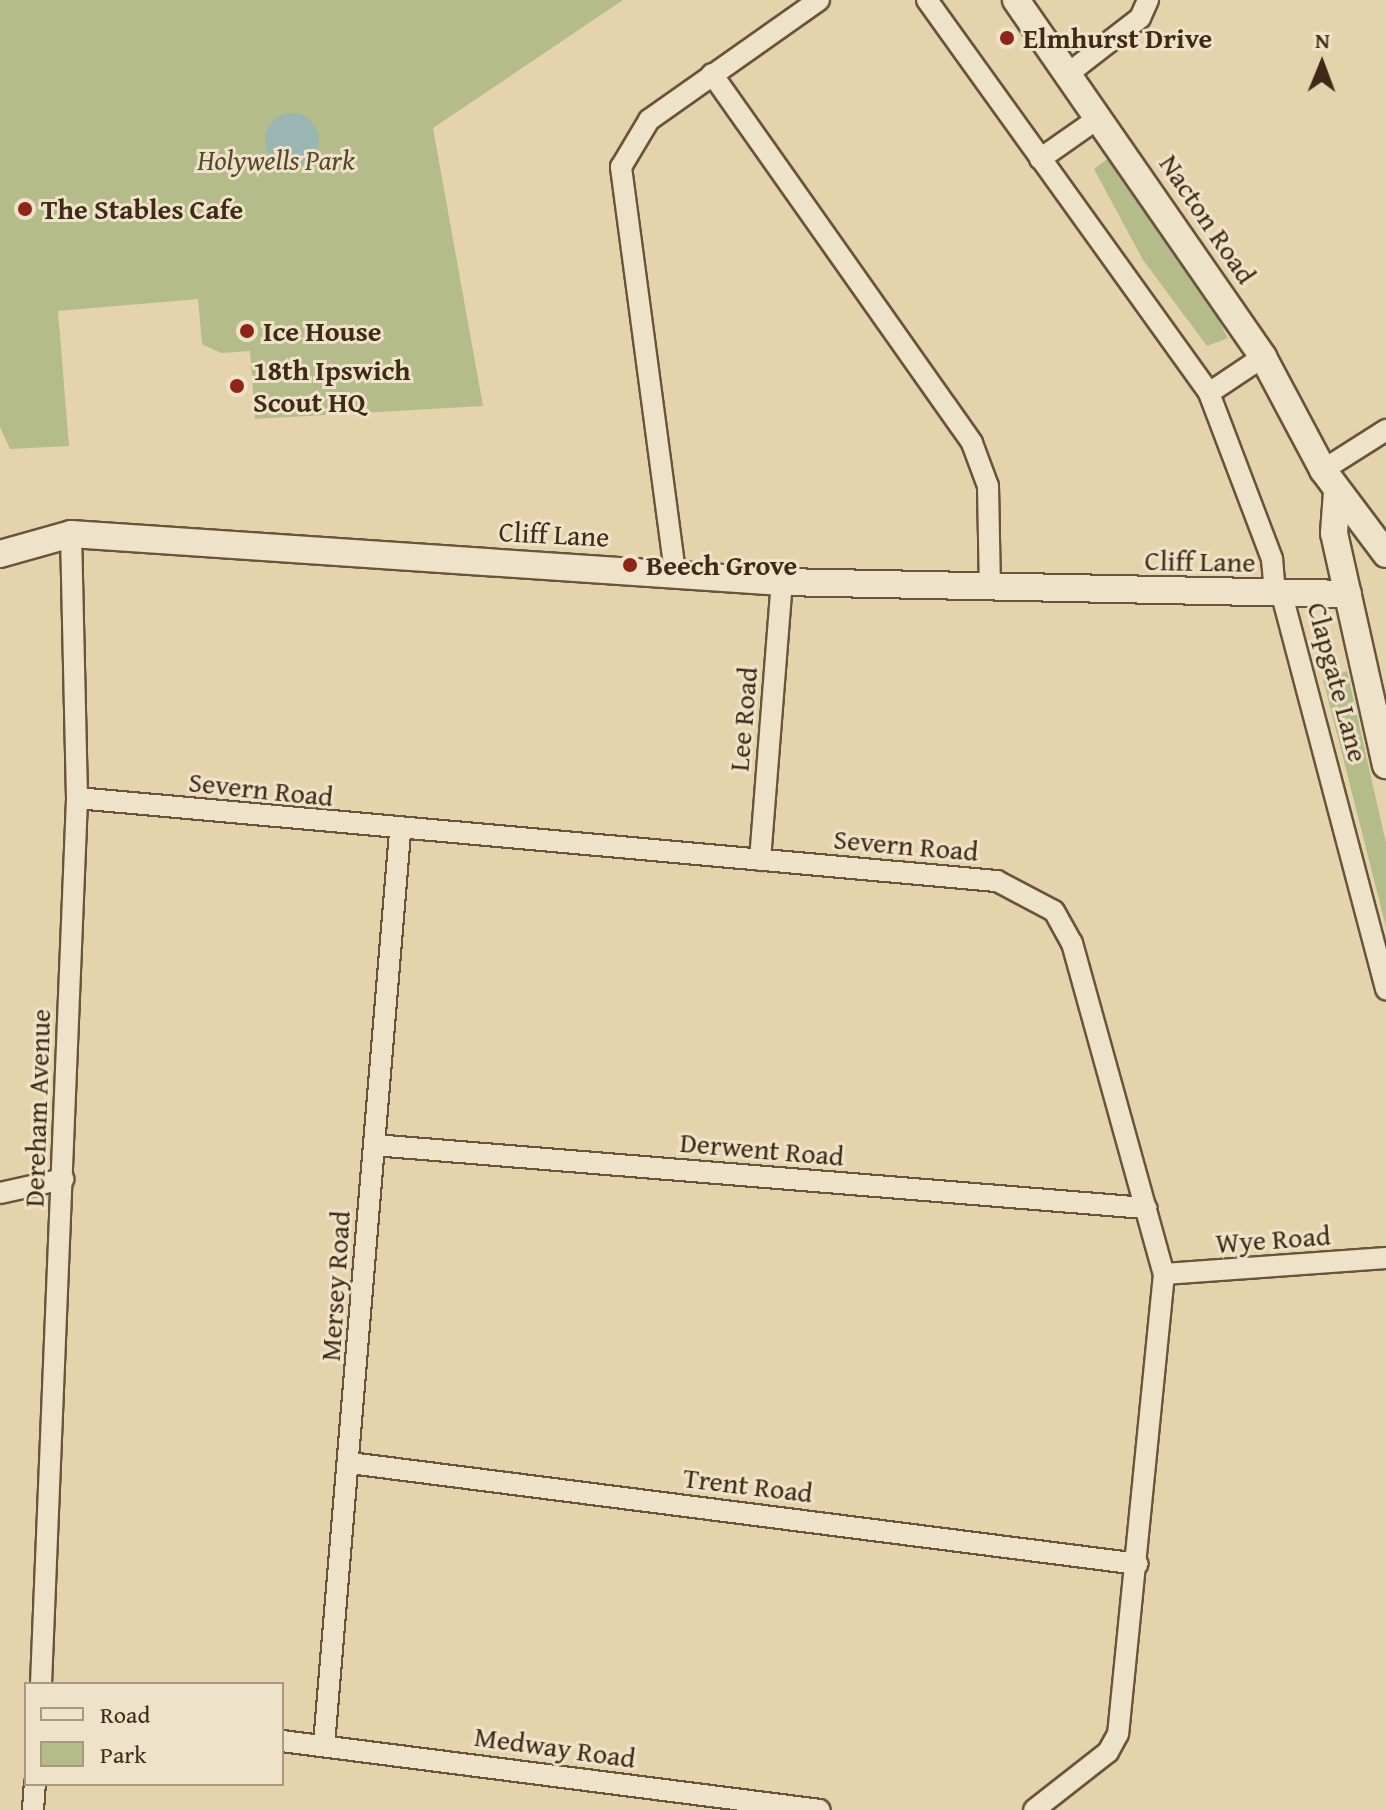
<!DOCTYPE html>
<html>
<head>
<meta charset="utf-8">
<style>
	body { margin:0 }
	#map { position:relative; width:1386px; height:1810px; overflow:hidden; background:#e5d4ab; font-family:"Gentium Book Plus",serif }
	div>[style] { position:absolute }
	.green>* { inset:0; background:#b4bd89 }
	.water>* { inset:0; background:#99b6b3 }
	.round { border-radius:50% }
	.roads { filter:drop-shadow(2px 0 #69543c) drop-shadow(-2px 0 #69543c) drop-shadow(0 2px #69543c) drop-shadow(0 -2px #69543c) }
	.minor>* { height:20px; margin:-10px; padding:0 10px; transform-origin:10px; border-radius:10px; background:#eee3c8 }
	.tertiary>* { height:26px; margin:-13px; padding:0 13px; transform-origin:13px; border-radius:13px; background:#eee3c8 }
	.dots>* { width:22px; height:22px; translate:-50% -50%; box-sizing:border-box; border:4px solid #eee3c8; border-radius:50% }
	span { translate:-50% -50%; white-space:nowrap; text-align:center; line-height:1.15; -webkit-text-stroke:6px #eee3c8; paint-order:stroke }
	.poi-label { font-size:28px; color:#402917; font-weight:700 }
	.left { translate:0 -50%; text-align:left }
	.park-label { font-size:28px; color:#57472e; font-style:italic }
	.street-label { font-size:28px; color:#402917 }
	.legend { position:absolute; left:24px; top:1682px; width:260px; height:104px; box-sizing:border-box; background:#eee3c8; border:2px solid #a89981; margin:0; padding:10px 14px; list-style:none; font-size:24px; color:#402917 }
	.legend li { display:flex; align-items:center; gap:16px; height:40px }
	.legend b { width:40px; border:2px solid #a89981 }
	.north { position:absolute; left:1282px; top:24px; width:80px; height:80px; -webkit-text-stroke:6px #eee3c8; paint-order:stroke; rotate:1deg; font-size:22px; font-weight:700; line-height:32px; text-align:center; color:#402917 }
	.north::after { content:''; display:block; margin:auto; width:28px; height:36px; background:#402917; clip-path:polygon(50% 0,100% 100%,50% 72%,0 100%) }
</style>
</head>
<body>
<div id="map">
	<div class="green">
		<i style="clip-path:polygon(0 0,623px 0,433px 128px,483px 406px,255px 419px,250px 351px,221px 353px,202px 344px,198px 299px,58px 311px,69px 446px,10px 449px,0 427px)"></i>
		<i style="clip-path:polygon(1110px 157px,1192px 269px,1228px 338px,1207px 346px,1143px 260px,1094px 169px)"></i>
		<i style="clip-path:polygon(1347px 671px,1386px 843px,1386px 927px,1323px 679px)"></i>
	</div>
	<div class="water">
		<i class="round" style="left:265px;top:113px;width:54px;height:54px"></i>
	</div>
	<div class="roads">
		<div class="minor">
			<i style="left:927px;top:0;width:484px;rotate:54.3deg"></i>
			<i style="left:1209px;top:393px;width:178px;rotate:69.2deg"></i>
			<i style="left:1272px;top:559px;width:36px;rotate:85deg"></i>
			<i style="left:1069px;top:73px;width:90px;rotate:-37.8deg"></i>
			<i style="left:1140px;top:18px;width:20px;rotate:-66deg"></i>
			<i style="left:712px;top:74px;width:451px;rotate:54.8deg"></i>
			<i style="left:972px;top:443px;width:46px;rotate:69.6deg"></i>
			<i style="left:988px;top:486px;width:102px;rotate:88.9deg"></i>
			<i style="left:1040px;top:159px;width:73px;rotate:-35deg"></i>
			<i style="left:1209px;top:393px;width:65px;rotate:-33.7deg"></i>
			<i style="left:1323px;top:470px;width:75px;rotate:-32.4deg"></i>
			<i style="left:675px;top:572px;width:409px;rotate:-97.6deg"></i>
			<i style="left:621px;top:167px;width:55px;rotate:-59.2deg"></i>
			<i style="left:649px;top:120px;width:208px;rotate:-35.2deg"></i>
			<i style="left:1282px;top:595px;width:408px;rotate:75.2deg"></i>
			<i style="left:77px;top:798px;width:924px;rotate:5.16deg"></i>
			<i style="left:997px;top:881px;width:64px;rotate:27.8deg"></i>
			<i style="left:1054px;top:911px;width:37px;rotate:61deg"></i>
			<i style="left:1072px;top:943px;width:344px;rotate:74.5deg"></i>
			<i style="left:1164px;top:1274px;width:462px;rotate:95.7deg"></i>
			<i style="left:1118px;top:1734px;width:21px;rotate:119deg"></i>
			<i style="left:1108px;top:1752px;width:94px;rotate:141.9deg"></i>
			<i style="left:760px;top:860px;width:279px;rotate:-85.5deg"></i>
			<i style="left:374px;top:1145px;width:775px;rotate:4.67deg"></i>
			<i style="left:0;top:1193px;width:65px;rotate:-12.5deg"></i>
			<i style="left:1164px;top:1274px;width:223px;rotate:-4.1deg"></i>
			<i style="left:350px;top:1463px;width:794px;rotate:7.3deg"></i>
			<i style="left:41px;top:1684px;width:887px;rotate:-87.67deg"></i>
			<i style="left:77px;top:798px;width:264px;rotate:-91.3deg"></i>
			<i style="left:282px;top:1741px;width:542px;rotate:7.31deg"></i>
			<i style="left:324px;top:1745px;width:916px;rotate:-85.24deg"></i>
			<i style="left:33px;top:1810px;width:26px;rotate:-86deg"></i>
		</div>
		<div class="tertiary">
			<i style="left:1016px;top:0;width:434px;rotate:55.3deg"></i>
			<i style="left:1263px;top:357px;width:128px;rotate:62deg"></i>
			<i style="left:1323px;top:470px;width:105px;rotate:53.1deg"></i>
			<i style="left:1337px;top:492px;width:41px;rotate:94.2deg"></i>
			<i style="left:1334px;top:533px;width:238px;rotate:77.4deg"></i>
			<i style="left:0;top:554px;width:74px;rotate:-15.7deg"></i>
			<i style="left:71px;top:534px;width:713px;rotate:3.86deg"></i>
			<i style="left:782px;top:582px;width:566px;rotate:1.21deg"></i>
		</div>
	</div>
	<div class="dots">
		<i style="left:1007px;top:38px;background:#8f2418"></i>
		<i style="left:25px;top:209px;background:#8f2418"></i>
		<i style="left:247px;top:331px;background:#8f2418"></i>
		<i style="left:237px;top:386px;background:#8f2418"></i>
		<i style="left:630px;top:565px;background:#8f2418"></i>
	</div>
	<div class="poi-label">
		<span class="left" style="left:1023px;top:38px">Elmhurst Drive</span>
		<span class="left" style="left:41px;top:209px">The Stables Cafe</span>
		<span class="left" style="left:263px;top:331px">Ice House</span>
		<span class="left" style="left:253px;top:386px">18th Ipswich<br>Scout HQ</span>
		<span class="left" style="left:646px;top:565px">Beech Grove</span>
	</div>
	<div class="park-label">
		<span style="left:276px;top:160px">Holywells Park</span>
	</div>
	<div class="street-label">
		<span style="left:1208px;top:219px;rotate:56deg">Nacton Road</span>
		<span style="left:554px;top:534px;rotate:3deg">Cliff Lane</span>
		<span style="left:1200px;top:561px;rotate:1deg">Cliff Lane</span>
		<span style="left:1338px;top:682px;rotate:75deg">Clapgate Lane</span>
		<span style="left:743px;top:719px;rotate:-85deg">Lee Road</span>
		<span style="left:261px;top:789px;rotate:6deg">Severn Road</span>
		<span style="left:906px;top:845px;rotate:5deg">Severn Road</span>
		<span style="left:37px;top:1108px;rotate:-88deg">Dereham Avenue</span>
		<span style="left:762px;top:1149px;rotate:5deg">Derwent Road</span>
		<span style="left:1273px;top:1239px;rotate:-4deg">Wye Road</span>
		<span style="left:335px;top:1286px;rotate:-86deg">Mersey Road</span>
		<span style="left:748px;top:1485px;rotate:7deg">Trent Road</span>
		<span style="left:555px;top:1747px;rotate:8deg">Medway Road</span>
	</div>
	<ul class="legend">
	<li><b style="height:10px;background:#eee3c8"></b>Road</li>
	<li><b style="height:22px;background:#b4bd89"></b>Park</li>
	</ul>
	<div class="north">N</div>
</div>
</body>
</html>
